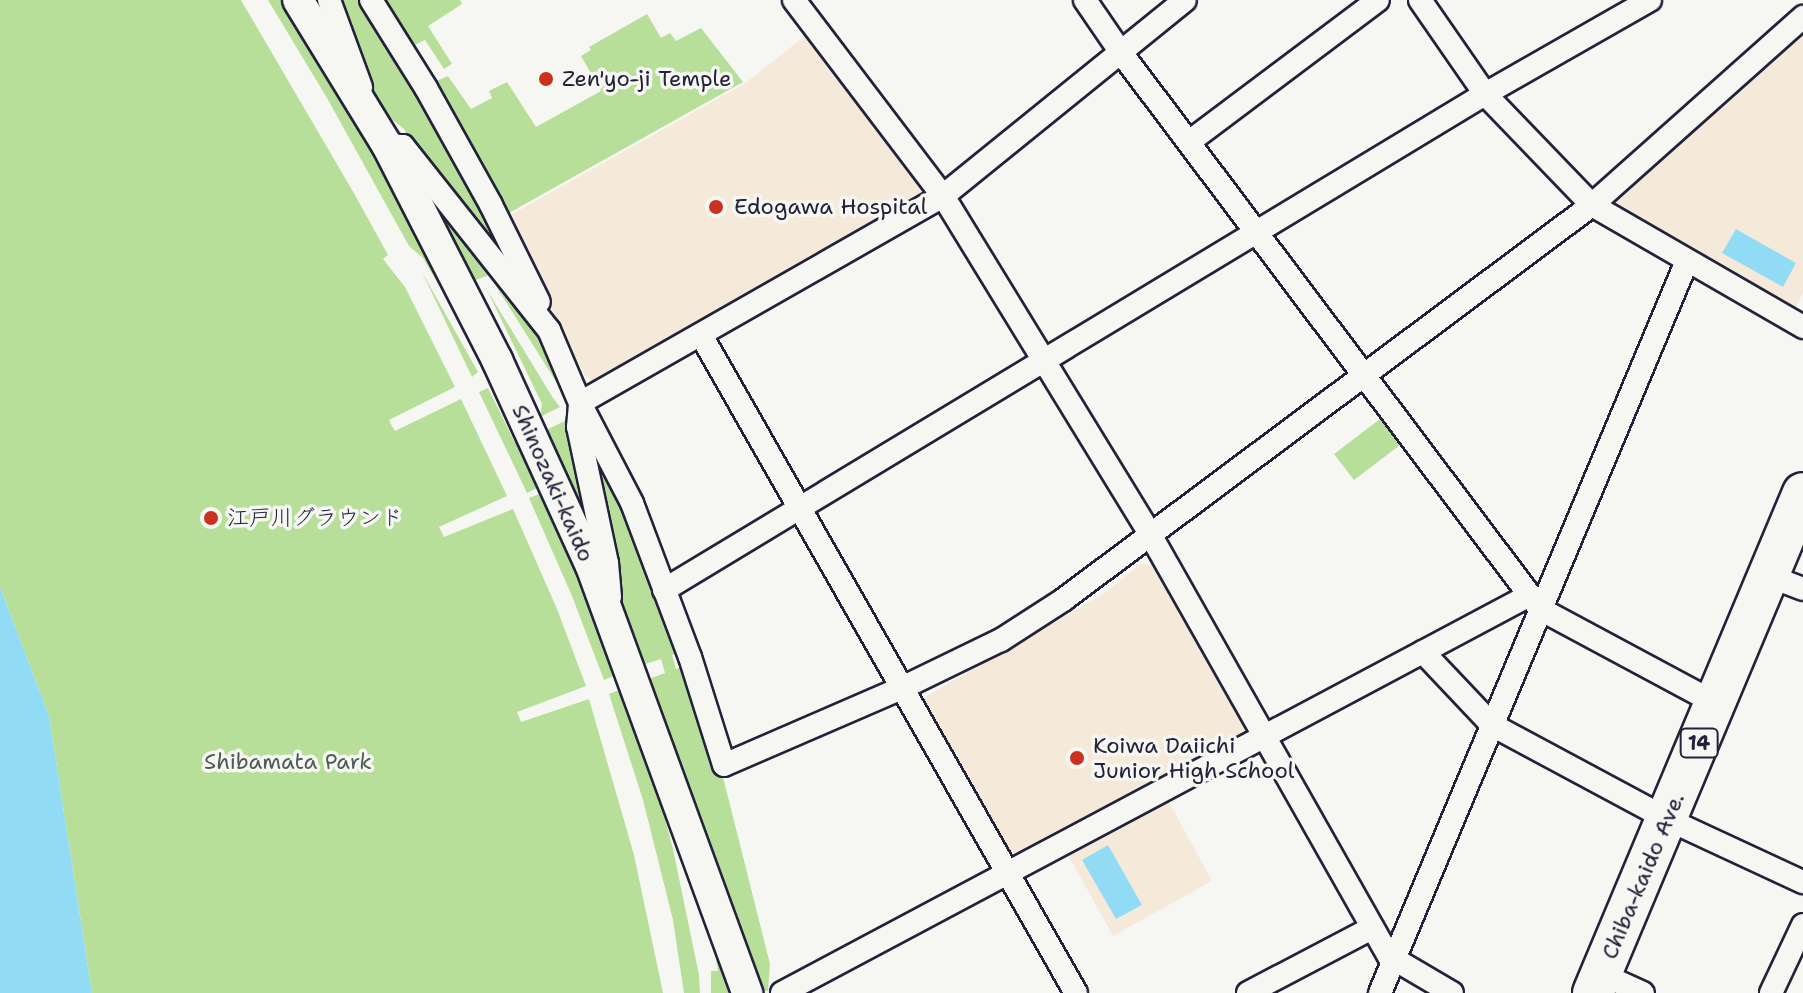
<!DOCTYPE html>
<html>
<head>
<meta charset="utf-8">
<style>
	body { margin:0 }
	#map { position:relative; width:1803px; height:993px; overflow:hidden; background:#f6f6f2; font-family:"Shantell Sans","Klee One",sans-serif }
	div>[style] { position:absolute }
	.built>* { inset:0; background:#f5eada }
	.green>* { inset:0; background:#b8df9a }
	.water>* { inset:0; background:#92dbf4 }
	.roads { filter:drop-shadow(2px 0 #22223b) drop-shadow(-2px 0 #22223b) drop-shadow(0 2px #22223b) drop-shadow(0 -2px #22223b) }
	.street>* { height:22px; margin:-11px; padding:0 11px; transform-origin:11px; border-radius:11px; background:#f6f6f2 }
	.secondary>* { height:30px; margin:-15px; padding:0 15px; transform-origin:15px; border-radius:15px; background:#f6f6f2 }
	.highway>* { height:40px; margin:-20px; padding:0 20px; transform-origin:20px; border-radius:20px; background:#f6f6f2 }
	.dots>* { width:22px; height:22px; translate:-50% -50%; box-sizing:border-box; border:4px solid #f6f6f2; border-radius:50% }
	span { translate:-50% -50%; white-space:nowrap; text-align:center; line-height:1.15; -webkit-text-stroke:7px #f6f6f2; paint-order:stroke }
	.shield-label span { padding:2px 6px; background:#f6f6f2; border:2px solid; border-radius:6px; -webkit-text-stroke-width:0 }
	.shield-label { font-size:20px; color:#22223b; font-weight:700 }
	.poi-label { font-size:22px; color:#22223b }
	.left { translate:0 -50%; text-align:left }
	.street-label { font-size:22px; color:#22223b }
	.park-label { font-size:22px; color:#4f5b58 }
</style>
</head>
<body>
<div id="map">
	<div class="built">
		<i style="clip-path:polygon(1803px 28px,1803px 293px,1793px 313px,1612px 210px,1610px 202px)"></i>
		<i style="clip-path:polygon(810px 32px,927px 185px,925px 196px,592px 381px,585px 376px,507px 217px,744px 84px)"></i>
		<i style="clip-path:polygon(1140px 564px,1154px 565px,1246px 726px,1242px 736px,1157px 780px,1212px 881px,1113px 936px,1057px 835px,1016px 856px,1002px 845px,923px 698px,1102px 595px)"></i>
	</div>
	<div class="green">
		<i style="clip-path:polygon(0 0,241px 0,355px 195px,388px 255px,383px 259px,405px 287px,455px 387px,389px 420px,392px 426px,395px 431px,461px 399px,507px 496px,439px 527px,444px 537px,513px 509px,557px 609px,586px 686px,517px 712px,521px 722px,589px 699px,634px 855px,663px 993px,92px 993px,49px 716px,0 587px)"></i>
		<i style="clip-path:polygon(268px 0,286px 0,381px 163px,475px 347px,423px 258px,409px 246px,327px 98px)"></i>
		<i style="clip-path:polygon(334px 0,365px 0,530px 296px,421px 161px,404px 129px,377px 107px)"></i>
		<i style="clip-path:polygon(384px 0,460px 0,462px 4px,428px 26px,452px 64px,444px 69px,425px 40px,415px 45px)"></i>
		<i style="clip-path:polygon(647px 14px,661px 38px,670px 33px,676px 41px,701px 28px,743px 82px,507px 214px,434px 82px,448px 76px,471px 109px,492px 98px,489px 91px,507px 82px,536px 127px,601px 91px,581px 56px,591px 50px,589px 47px)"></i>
		<i style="clip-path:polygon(408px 165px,546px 338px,565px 396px,489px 275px,473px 281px)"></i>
		<i style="clip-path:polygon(422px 272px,478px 372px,472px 377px)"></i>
		<i style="clip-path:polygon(487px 290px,553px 398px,560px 407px,540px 417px,542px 404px)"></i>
		<i style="clip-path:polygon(488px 388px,515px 443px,521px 444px,539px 487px,527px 493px,479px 392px)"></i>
		<i style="clip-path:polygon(1384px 416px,1404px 442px,1354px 480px,1334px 454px)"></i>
		<i style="clip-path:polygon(569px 419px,596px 545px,546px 430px)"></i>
		<i style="clip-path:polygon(583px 430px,607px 469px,680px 652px,672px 655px,676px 669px,685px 666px,724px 781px,770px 964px,768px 991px,759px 989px,643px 681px,665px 673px,661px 659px,639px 666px,627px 634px)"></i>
		<i style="clip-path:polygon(542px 493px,567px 542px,618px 674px,604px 680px,572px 596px,529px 498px)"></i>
		<i style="clip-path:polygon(622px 689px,652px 770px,673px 849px,699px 975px,700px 993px,684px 993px,673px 920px,643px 800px,609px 694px)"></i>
		<i style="clip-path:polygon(720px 955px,733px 983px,728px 993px,711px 993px,711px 971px,718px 971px,716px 960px)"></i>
	</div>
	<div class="water">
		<i style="clip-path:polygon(1736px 229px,1796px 263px,1783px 287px,1722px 253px)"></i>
		<i style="clip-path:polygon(0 587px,49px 716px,92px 993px,0 993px)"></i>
		<i style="clip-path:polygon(1108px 845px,1142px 905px,1116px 919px,1082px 860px)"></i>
	</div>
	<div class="roads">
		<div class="street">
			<i style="left:329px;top:0;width:93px;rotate:69.8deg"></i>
			<i style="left:371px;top:0;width:104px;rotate:58deg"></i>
			<i style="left:426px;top:88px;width:134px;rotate:60.9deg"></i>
			<i style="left:491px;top:205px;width:108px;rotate:63.7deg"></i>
			<i style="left:794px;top:0;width:246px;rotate:52.8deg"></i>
			<i style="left:943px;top:196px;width:399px;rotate:58.5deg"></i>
			<i style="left:1151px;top:536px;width:483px;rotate:60.5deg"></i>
			<i style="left:1389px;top:956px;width:73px;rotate:30.4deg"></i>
			<i style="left:1085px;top:0;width:65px;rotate:55.6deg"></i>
			<i style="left:1122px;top:54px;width:695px;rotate:53.01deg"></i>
			<i style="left:1540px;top:609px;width:199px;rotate:28.2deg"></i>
			<i style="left:1420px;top:0;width:114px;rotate:55.3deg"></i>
			<i style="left:1485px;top:94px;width:154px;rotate:46.1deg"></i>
			<i style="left:1592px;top:205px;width:244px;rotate:30deg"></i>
			<i style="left:1189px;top:142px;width:236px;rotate:-36.9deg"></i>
			<i style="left:387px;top:145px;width:16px;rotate:4deg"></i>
			<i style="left:403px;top:146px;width:235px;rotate:51.6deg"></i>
			<i style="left:549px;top:330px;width:79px;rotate:67deg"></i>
			<i style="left:580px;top:403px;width:113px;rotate:62.5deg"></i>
			<i style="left:632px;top:503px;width:165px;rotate:69.4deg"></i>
			<i style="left:690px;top:657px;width:113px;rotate:72.5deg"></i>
			<i style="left:724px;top:765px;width:194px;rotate:-23.4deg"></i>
			<i style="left:902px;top:688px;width:110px;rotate:-25.9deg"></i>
			<i style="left:1001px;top:640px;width:74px;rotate:-32.8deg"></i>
			<i style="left:1063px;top:600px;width:660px;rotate:-36.75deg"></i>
			<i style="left:1592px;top:205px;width:283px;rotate:-41.7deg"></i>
			<i style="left:701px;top:335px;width:757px;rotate:60.32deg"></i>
			<i style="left:1769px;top:576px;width:36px;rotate:21deg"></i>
			<i style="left:664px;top:590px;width:959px;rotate:-31.14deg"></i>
			<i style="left:1485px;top:94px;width:190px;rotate:-29.7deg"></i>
			<i style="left:610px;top:597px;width:34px;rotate:-95deg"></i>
			<i style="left:607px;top:563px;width:139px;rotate:-102deg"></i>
			<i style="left:578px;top:427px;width:24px;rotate:-85deg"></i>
			<i style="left:580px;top:403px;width:418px;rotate:-29.7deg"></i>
			<i style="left:943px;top:196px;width:311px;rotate:-39deg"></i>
			<i style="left:1423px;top:652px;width:100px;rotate:46.6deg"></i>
			<i style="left:1492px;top:725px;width:199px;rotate:28.2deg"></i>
			<i style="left:1667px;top:819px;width:150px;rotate:24.9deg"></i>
			<i style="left:1601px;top:974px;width:46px;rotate:24.3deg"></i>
			<i style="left:782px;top:993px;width:847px;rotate:-28.02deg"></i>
			<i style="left:1248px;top:993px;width:140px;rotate:-27.7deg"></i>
			<i style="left:1380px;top:993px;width:794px;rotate:-67.25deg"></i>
			<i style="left:1771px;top:993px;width:75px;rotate:-64.8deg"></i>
		</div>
		<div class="secondary">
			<i style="left:298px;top:0;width:170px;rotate:58.5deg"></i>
			<i style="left:387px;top:145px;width:242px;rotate:62.9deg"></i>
			<i style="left:497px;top:360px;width:226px;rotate:65.5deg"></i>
			<i style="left:591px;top:566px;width:455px;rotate:69.9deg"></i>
		</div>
		<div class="highway">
			<i style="left:1593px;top:993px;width:542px;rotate:-67.22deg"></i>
		</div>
	</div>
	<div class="dots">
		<i style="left:546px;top:79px;background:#c8321e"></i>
		<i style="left:716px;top:207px;background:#c8321e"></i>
		<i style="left:211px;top:518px;background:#c8321e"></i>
		<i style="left:1077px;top:758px;background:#c8321e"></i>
	</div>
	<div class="shield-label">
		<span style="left:1699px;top:743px">14</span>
	</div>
	<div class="poi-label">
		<span class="left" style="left:562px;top:79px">Zen'yo-ji Temple</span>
		<span class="left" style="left:734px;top:207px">Edogawa Hospital</span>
		<span class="left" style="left:227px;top:518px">江戸川グラウンド</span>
		<span class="left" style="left:1093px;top:758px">Koiwa Daiichi<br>Junior High School</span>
	</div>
	<div class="street-label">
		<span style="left:553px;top:483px;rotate:66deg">Shinozaki-kaido</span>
		<span style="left:1643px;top:876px;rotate:-67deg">Chiba-kaido Ave.</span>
	</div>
	<div class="park-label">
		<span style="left:288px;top:762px">Shibamata Park</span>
	</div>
</div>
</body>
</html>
